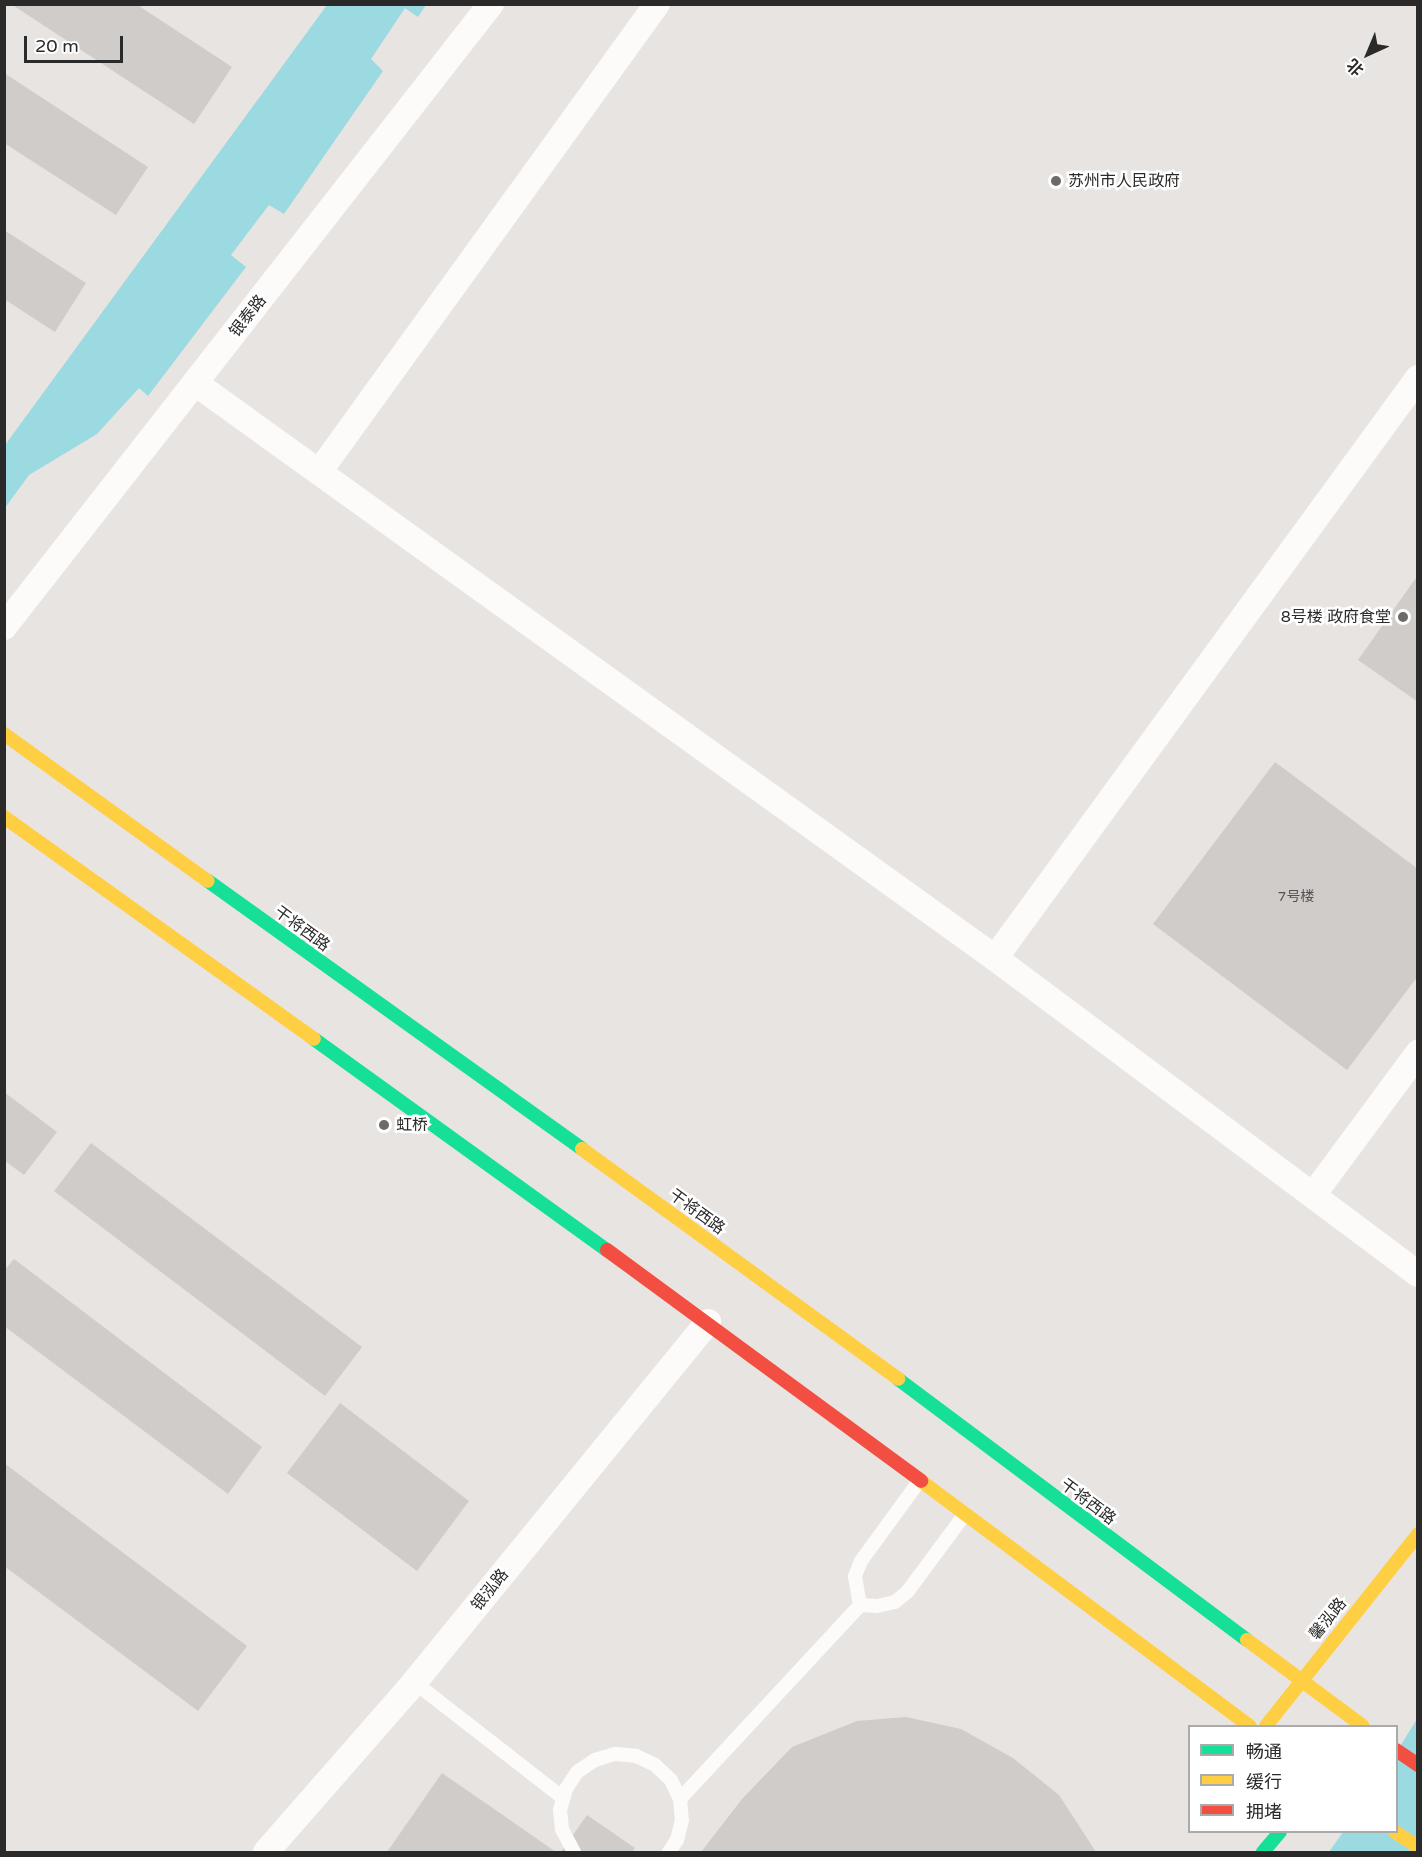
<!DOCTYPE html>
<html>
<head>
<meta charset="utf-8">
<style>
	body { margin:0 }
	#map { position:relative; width:1422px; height:1857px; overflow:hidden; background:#e8e4e1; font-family:"Varela Round","Noto Sans SC",sans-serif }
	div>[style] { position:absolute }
	.water>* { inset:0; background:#9cdae2 }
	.building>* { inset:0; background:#cfccca }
	.lane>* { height:14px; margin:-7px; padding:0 7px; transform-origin:7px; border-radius:7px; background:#fcfbfa }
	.street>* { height:26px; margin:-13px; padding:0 13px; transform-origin:13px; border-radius:13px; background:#fcfbfa }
	.fast>* { height:14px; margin:-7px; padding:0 7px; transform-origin:7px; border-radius:7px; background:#16e098 }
	.slow>* { height:14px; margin:-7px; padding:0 7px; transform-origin:7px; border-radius:7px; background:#ffcf43 }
	.jam>* { height:14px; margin:-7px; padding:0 7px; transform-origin:7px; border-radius:7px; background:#f24e42 }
	.dots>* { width:16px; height:16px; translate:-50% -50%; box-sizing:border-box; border:3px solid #fff; border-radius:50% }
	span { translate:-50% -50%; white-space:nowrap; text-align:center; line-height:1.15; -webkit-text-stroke:5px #fff; paint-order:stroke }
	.number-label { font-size:14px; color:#545353 }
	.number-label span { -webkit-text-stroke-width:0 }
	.poi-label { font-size:16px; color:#2a2a2a }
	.left { translate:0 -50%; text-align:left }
	.right { translate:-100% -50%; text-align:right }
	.street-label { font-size:16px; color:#2a2a2a }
	.frame { position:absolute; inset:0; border:6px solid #2a2a2a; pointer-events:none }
	.legend { position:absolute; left:1188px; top:1725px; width:210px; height:108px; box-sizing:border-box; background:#fff; border:2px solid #aaa; margin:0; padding:8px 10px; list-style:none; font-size:18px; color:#2a2a2a }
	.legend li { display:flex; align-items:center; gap:12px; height:30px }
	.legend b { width:30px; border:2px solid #aaa }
	.north { position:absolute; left:1338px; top:24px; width:60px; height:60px; -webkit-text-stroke:4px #fff; paint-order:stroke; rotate:224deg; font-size:16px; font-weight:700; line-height:24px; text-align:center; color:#2a2a2a }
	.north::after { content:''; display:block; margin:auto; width:21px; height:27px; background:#2a2a2a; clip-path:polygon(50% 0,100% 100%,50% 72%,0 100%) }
	.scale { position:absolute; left:24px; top:36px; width:99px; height:27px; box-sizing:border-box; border:3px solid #2a2a2a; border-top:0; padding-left:8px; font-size:18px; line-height:21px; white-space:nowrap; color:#2a2a2a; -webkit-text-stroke:4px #fff; paint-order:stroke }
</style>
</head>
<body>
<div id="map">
	<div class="water">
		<i style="clip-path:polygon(327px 5px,426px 5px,418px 17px,405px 8px,371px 59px,383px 71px,284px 214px,269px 205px,231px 255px,246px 267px,148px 396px,139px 388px,97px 434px,29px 475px,5px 508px,5px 445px)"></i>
		<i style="clip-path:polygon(1417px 1719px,1417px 1852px,1329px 1852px,1343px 1832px,1396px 1832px,1397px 1751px)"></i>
	</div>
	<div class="building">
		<i style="clip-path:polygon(11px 4px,136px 4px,232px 67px,194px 124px)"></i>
		<i style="clip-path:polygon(4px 73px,148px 167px,116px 215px,4px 143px)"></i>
		<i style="clip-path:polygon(4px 230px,86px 283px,55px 332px,4px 299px)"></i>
		<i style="clip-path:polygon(1418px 575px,1418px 702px,1358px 660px)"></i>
		<i style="clip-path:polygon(1275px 762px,1418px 869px,1418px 976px,1347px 1070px,1153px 924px)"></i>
		<i style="clip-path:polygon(4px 1092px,57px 1132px,24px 1175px,4px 1160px)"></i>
		<i style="clip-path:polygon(91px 1143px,362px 1347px,325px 1396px,54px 1191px)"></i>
		<i style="clip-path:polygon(14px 1259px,262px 1447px,228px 1494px,4px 1326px,4px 1271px)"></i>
		<i style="clip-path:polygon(340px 1403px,469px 1501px,417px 1571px,287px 1473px)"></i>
		<i style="clip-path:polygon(4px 1463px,247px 1646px,198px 1711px,4px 1566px)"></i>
		<i style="clip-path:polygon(906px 1717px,961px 1729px,1013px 1758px,1059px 1795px,1096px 1852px,701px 1852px,742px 1799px,792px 1747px,857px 1721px)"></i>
		<i style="clip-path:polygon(442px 1773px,556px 1852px,387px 1852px)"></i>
		<i style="clip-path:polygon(587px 1815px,635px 1848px,632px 1852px,561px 1852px)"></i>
	</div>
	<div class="lane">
		<i style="left:860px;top:1605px;width:17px;rotate:3deg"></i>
		<i style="left:877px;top:1606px;width:18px;rotate:-13deg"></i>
		<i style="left:895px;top:1602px;width:17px;rotate:-40deg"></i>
		<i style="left:908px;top:1591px;width:96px;rotate:-53.5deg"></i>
		<i style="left:414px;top:1682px;width:189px;rotate:37.9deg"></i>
		<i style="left:680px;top:1799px;width:265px;rotate:-47.1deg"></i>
		<i style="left:860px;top:1605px;width:29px;rotate:-100deg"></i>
		<i style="left:855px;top:1576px;width:16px;rotate:-68deg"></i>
		<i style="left:861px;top:1561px;width:100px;rotate:-53.9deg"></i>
		<i style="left:574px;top:1852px;width:26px;rotate:-118deg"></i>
		<i style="left:562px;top:1829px;width:19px;rotate:-96deg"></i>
		<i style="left:560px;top:1810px;width:22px;rotate:-74deg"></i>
		<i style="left:566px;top:1789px;width:20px;rotate:-57deg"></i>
		<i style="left:577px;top:1772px;width:22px;rotate:-34deg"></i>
		<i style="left:595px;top:1760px;width:21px;rotate:-17deg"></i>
		<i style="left:615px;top:1754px;width:21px;rotate:5deg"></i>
		<i style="left:636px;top:1756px;width:21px;rotate:25deg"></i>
		<i style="left:655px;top:1765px;width:22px;rotate:43deg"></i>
		<i style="left:671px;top:1780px;width:21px;rotate:65deg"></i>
		<i style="left:680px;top:1799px;width:21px;rotate:85deg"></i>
		<i style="left:682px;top:1820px;width:21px;rotate:104deg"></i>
		<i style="left:677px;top:1840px;width:14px;rotate:124deg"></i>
	</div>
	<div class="street">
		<i style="left:195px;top:383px;width:985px;rotate:35.71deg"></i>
		<i style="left:995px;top:958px;width:718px;rotate:-53.9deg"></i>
		<i style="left:319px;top:472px;width:577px;rotate:-54.16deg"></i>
		<i style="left:4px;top:627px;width:791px;rotate:-51.99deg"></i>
		<i style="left:995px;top:958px;width:528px;rotate:36.76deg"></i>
		<i style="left:1313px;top:1195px;width:177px;rotate:-53.5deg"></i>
		<i style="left:266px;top:1852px;width:215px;rotate:-48.8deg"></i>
		<i style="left:408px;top:1690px;width:475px;rotate:-50.8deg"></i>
	</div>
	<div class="fast">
		<i style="left:208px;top:881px;width:460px;rotate:35.6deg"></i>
		<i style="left:314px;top:1039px;width:361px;rotate:35.8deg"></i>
		<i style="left:898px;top:1379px;width:436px;rotate:36.8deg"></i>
		<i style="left:1263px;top:1852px;width:26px;rotate:-50deg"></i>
	</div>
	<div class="slow">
		<i style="left:4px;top:734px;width:251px;rotate:35.8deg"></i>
		<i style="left:4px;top:817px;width:381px;rotate:35.6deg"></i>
		<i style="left:582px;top:1149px;width:391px;rotate:36deg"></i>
		<i style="left:921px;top:1481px;width:410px;rotate:36.7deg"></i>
		<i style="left:1247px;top:1640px;width:144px;rotate:36.6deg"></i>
		<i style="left:1266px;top:1726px;width:245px;rotate:-51.6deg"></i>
		<i style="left:1395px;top:1832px;width:27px;rotate:33deg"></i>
	</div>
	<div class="jam">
		<i style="left:607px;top:1250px;width:390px;rotate:36.3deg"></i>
		<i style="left:1396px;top:1750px;width:27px;rotate:34deg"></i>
	</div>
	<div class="dots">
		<i style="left:1056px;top:181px;background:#6c6b6a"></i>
		<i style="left:1403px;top:617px;background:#6c6b6a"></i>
		<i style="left:384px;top:1125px;background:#6c6b6a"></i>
	</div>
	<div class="number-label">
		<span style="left:1296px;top:897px">7号楼</span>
	</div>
	<div class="poi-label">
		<span class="left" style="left:1068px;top:181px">苏州市人民政府</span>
		<span class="right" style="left:1391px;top:617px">8号楼 政府食堂</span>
		<span class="left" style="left:396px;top:1125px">虹桥</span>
	</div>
	<div class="street-label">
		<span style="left:248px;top:316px;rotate:-52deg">银泰路</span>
		<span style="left:302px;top:929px;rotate:36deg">干将西路</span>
		<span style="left:697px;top:1212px;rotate:36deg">干将西路</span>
		<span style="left:1088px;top:1502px;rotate:37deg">干将西路</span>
		<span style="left:490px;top:1590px;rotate:-51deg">银泓路</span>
		<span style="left:1328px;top:1619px;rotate:-51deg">馨泓路</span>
	</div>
	<div class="frame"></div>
	<ul class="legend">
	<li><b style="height:8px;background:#16e098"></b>畅通</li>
	<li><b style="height:8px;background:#ffcf43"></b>缓行</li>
	<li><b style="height:8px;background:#f24e42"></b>拥堵</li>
	</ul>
	<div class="north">北</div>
	<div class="scale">20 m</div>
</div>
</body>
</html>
